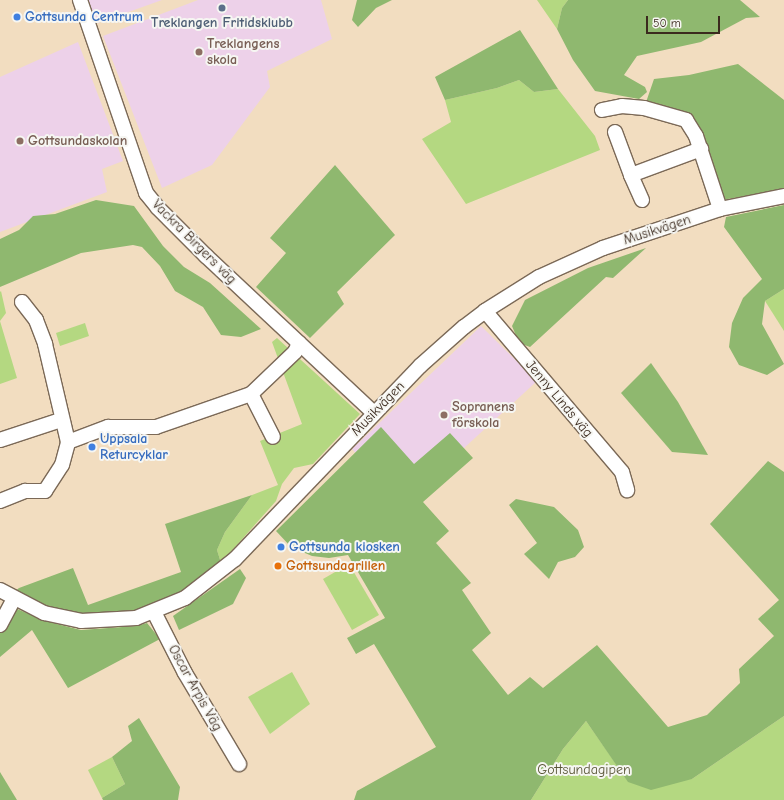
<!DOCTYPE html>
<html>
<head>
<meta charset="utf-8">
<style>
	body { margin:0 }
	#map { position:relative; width:784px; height:800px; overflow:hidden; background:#f2ddc0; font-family:"Comic Neue",sans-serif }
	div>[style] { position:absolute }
	.built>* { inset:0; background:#edd1e9 }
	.green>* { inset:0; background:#b4d881 }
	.forest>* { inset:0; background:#8fb86f }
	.roads { filter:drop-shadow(1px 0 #7b6957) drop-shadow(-1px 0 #7b6957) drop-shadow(0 1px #7b6957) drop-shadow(0 -1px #7b6957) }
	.minor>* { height:14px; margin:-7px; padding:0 7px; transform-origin:7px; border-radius:7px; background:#fff }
	.dots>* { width:11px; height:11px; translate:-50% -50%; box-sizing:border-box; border:2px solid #f6f6f2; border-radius:50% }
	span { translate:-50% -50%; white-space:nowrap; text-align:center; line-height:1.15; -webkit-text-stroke:4px #f6f6f2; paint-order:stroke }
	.shop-label { font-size:14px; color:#366cbe; font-weight:700 }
	.left { translate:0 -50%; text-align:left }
	.service-label { font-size:14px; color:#4e5e75; font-weight:700 }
	.education-label { font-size:14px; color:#785e54; font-weight:700 }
	.street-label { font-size:14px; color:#3b2a1e }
	.food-label { font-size:14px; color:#c56008; font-weight:700 }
	.park-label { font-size:14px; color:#595637 }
	.scale { position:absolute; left:646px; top:16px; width:74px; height:18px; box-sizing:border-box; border:2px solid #3b2a1e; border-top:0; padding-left:5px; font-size:12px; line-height:14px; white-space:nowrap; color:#3b2a1e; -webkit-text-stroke:3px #f6f6f2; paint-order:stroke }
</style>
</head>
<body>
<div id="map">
	<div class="built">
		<i style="clip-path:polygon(86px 0,162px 0,95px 24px)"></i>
		<i style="clip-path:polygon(198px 0,321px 0,332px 39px,267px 71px,270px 87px,212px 165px,162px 188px,103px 36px)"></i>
		<i style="clip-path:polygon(78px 42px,123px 161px,102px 169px,107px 192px,0 232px,0 77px)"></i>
		<i style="clip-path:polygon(481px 326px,537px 381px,402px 505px,352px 449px)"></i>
	</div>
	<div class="green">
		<i style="clip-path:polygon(537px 0,568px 0,562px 8px,557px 29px)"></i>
		<i style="clip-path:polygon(519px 80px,534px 92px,558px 89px,595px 136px,600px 150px,466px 204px,422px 139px,451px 122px,445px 100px,497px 88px)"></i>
		<i style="clip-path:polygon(784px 289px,784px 331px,765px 301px)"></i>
		<i style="clip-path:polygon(1px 291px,6px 313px,0 321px,17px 378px,0 384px,0 292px)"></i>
		<i style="clip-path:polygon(85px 323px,89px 336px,60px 346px,56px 333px)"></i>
		<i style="clip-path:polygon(277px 338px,360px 414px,313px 464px,294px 468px,282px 484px,276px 501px,221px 563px,217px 550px,225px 532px,252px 495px,278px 485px,260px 441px,302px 424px,272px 342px)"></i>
		<i style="clip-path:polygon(349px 564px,379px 615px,352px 630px,323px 579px)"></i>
		<i style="clip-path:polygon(292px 672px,310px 704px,270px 734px,248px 697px)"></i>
		<i style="clip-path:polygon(784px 716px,784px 800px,531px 800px,563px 749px,586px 721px,628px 781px,692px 779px)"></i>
		<i style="clip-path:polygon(112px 757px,125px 784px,102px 798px,88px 770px)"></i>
	</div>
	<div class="forest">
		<i style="clip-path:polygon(357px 0,392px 0,376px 8px,358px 27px,352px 20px)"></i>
		<i style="clip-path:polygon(568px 0,740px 0,760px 17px,746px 18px,701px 42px,637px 56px,624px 75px,645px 87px,647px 92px,639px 99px,595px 91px,573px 60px,557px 29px,562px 8px)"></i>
		<i style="clip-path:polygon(520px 30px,558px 89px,534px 92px,519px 80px,497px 88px,445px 100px,435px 77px)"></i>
		<i style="clip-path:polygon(738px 64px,784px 100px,784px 189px,717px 201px,692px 127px,644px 108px,654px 79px,689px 75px)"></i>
		<i style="clip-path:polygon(335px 165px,395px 235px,337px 292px,344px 304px,310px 338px,256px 287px,286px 253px,270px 238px)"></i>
		<i style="clip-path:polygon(96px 200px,134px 206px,163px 246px,184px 267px,210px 283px,261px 329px,241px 337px,221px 335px,203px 307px,175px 291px,160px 266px,142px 247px,133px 245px,81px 253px,0 287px,0 239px,19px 230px,33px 216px,55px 214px)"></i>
		<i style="clip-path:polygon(784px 205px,784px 289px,765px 301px,762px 324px,784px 364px,767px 375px,739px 365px,729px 347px,732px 323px,743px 298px,762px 279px,724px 227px,726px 217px)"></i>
		<i style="clip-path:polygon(646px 248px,613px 278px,606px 277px,530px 347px,519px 343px,512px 326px,525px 300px,588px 268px)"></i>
		<i style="clip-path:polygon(651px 363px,678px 402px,708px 455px,672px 452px,621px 393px)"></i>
		<i style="clip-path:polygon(381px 427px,414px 464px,450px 433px,473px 458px,423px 502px,449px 531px,436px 543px,471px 583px,462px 590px,491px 633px,472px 650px,508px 695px,530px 677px,543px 688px,597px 645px,668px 727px,707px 715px,740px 683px,739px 669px,774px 636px,758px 619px,779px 600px,710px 524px,768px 461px,784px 472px,784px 716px,692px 779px,651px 790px,628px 782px,586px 721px,563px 749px,531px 800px,354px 800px,357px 791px,436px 747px,374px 644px,356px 654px,347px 638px,385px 618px,348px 555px,329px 558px,312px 556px,291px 547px,276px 531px)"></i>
		<i style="clip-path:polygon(252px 495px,225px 532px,217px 550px,221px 563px,185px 591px,135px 611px,80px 614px,44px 606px,14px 592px,19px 588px,73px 568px,88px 605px,181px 572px,165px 524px)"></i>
		<i style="clip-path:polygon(516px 499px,554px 507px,578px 530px,584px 547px,575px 557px,558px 562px,549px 579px,524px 554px,537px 543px,509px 505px)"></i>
		<i style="clip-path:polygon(240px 569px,246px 578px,233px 604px,179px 630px,173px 616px)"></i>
		<i style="clip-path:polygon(15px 608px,45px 621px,81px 630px,136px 626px,147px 623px,160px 639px,68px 688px,32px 630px,0 657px,0 627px)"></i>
		<i style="clip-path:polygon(139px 718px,180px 787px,178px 800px,103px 800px,102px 798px,125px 784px,112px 757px,132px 741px,128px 726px)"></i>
		<i style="clip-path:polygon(0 772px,17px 800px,0 800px)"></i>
	</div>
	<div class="roads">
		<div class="minor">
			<i style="left:80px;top:0;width:204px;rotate:71.1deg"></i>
			<i style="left:146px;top:193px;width:19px;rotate:51deg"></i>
			<i style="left:158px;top:208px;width:68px;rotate:45deg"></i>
			<i style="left:206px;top:256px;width:230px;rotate:43.1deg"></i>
			<i style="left:602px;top:110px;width:20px;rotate:-11deg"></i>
			<i style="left:622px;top:106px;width:22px;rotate:5deg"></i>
			<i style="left:644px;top:108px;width:44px;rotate:15.9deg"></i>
			<i style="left:686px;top:120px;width:19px;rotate:58deg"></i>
			<i style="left:696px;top:136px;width:77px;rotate:71.8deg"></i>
			<i style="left:615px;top:132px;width:46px;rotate:69.6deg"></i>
			<i style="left:642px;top:200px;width:27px;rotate:-114deg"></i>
			<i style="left:631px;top:175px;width:75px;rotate:-20.4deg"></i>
			<i style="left:22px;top:302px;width:23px;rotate:52deg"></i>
			<i style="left:36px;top:320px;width:26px;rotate:69deg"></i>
			<i style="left:45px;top:344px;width:101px;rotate:76.8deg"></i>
			<i style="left:68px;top:442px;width:43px;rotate:-20.6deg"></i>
			<i style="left:108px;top:427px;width:48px"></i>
			<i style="left:156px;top:427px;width:101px;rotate:-19.2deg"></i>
			<i style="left:251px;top:394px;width:48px;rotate:62.9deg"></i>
			<i style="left:485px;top:311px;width:211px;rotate:49.6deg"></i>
			<i style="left:622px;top:472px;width:19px;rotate:74deg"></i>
			<i style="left:251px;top:394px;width:61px;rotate:-43.7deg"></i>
			<i style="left:295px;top:352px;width:10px;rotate:-66deg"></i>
			<i style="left:0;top:440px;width:64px;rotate:-18.2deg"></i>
			<i style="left:0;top:501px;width:27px;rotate:-22deg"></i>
			<i style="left:25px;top:491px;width:20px"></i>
			<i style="left:45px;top:491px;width:31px;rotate:-57deg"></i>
			<i style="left:62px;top:465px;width:24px;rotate:-75deg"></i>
			<i style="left:0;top:590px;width:50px;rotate:27.6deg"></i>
			<i style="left:44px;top:613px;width:38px;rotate:12deg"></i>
			<i style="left:81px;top:621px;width:55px;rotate:-3.1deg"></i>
			<i style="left:136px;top:618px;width:53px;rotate:-22.2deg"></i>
			<i style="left:185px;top:598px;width:63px;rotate:-38deg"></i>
			<i style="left:235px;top:559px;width:267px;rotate:-46.2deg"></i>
			<i style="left:420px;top:366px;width:59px;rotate:-41.6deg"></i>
			<i style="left:464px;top:327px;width:26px;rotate:-37deg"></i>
			<i style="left:485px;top:311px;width:64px;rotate:-32.2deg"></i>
			<i style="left:539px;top:277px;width:70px;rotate:-24.4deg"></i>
			<i style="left:603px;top:248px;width:123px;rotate:-18.4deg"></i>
			<i style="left:720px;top:209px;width:65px;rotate:-11.5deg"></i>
			<i style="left:154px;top:612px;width:68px;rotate:63.1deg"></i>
			<i style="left:185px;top:673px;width:106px;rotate:59.3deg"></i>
			<i style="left:0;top:625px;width:30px;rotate:-62deg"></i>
		</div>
	</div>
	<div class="dots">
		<i style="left:222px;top:8px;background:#5c6f8a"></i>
		<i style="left:17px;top:17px;background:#3f7fe0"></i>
		<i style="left:199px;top:52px;background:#8d6e63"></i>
		<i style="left:20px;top:141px;background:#8d6e63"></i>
		<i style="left:444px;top:415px;background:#8d6e63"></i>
		<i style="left:92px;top:447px;background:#3f7fe0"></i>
		<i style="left:281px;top:547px;background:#3f7fe0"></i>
		<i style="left:278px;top:566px;background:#e8710a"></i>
	</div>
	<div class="shop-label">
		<span class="left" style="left:25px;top:17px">Gottsunda Centrum</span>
		<span class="left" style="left:100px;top:447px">Uppsala<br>Returcyklar</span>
		<span class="left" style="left:289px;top:547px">Gottsunda kiosken</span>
	</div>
	<div class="service-label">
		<span style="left:222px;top:23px">Treklangen Fritidsklubb</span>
	</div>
	<div class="education-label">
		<span class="left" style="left:207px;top:52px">Treklangens<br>skola</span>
		<span class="left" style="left:28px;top:141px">Gottsundaskolan</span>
		<span class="left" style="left:452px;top:415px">Sopranens<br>förskola</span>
	</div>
	<div class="street-label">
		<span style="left:657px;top:230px;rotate:-18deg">Musikvägen</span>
		<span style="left:194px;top:242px;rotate:45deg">Vackra Birgers väg</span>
		<span style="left:559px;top:399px;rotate:50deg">Jenny Linds väg</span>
		<span style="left:378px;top:409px;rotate:-46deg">Musikvägen</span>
		<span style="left:195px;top:688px;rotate:61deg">Oscar Arpis Väg</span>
	</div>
	<div class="food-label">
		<span class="left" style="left:286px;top:566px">Gottsundagrillen</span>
	</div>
	<div class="park-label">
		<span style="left:584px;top:770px">Gottsundagipen</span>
	</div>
	<div class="scale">50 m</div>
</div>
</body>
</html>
